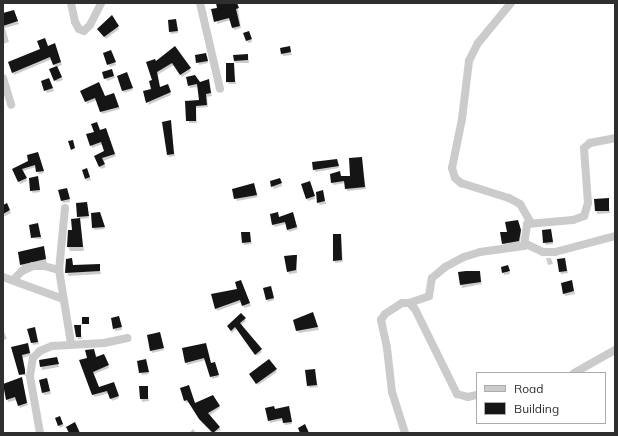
<!DOCTYPE html>
<html>
<head>
<meta charset="utf-8">
<style>
	body { margin:0 }
	#map { position:relative; width:618px; height:436px; overflow:hidden; background:#fff; font-family:Mulish,sans-serif }
	div>[style] { position:absolute }
	.shadow>* { inset:0; background:#0003 }
	.building>* { inset:0; background:#151515 }
	.street>* { height:8px; margin:-4px; padding:0 4px; transform-origin:4px; border-radius:4px; background:#cbcbcb }
	span { translate:-50% -50%; white-space:nowrap; text-align:center; line-height:1.15; -webkit-text-stroke:4px #fff; paint-order:stroke }
	.frame { position:absolute; inset:0; border:4px solid #2e2e2e; pointer-events:none }
	.legend { position:absolute; left:476px; top:372px; width:130px; height:52px; box-sizing:border-box; background:#fff; border:1px solid #ababab; margin:0; padding:5px 7px; list-style:none; font-size:12px; color:#2e2e2e }
	.legend li { display:flex; align-items:center; gap:8px; height:20px }
	.legend b { width:20px; border:1px solid #ababab }
</style>
</head>
<body>
<div id="map">
	<div class="shadow">
		<i style="clip-path:polygon(218px 3px,237px 3px,241px 28px,234px 30px,231px 20px,217px 24px)"></i>
		<i style="clip-path:polygon(15px 13px,19px 24px,5px 28px,9px 42px,3px 44px,3px 14px)"></i>
		<i style="clip-path:polygon(112px 16px,119px 29px,106px 39px,100px 31px)"></i>
		<i style="clip-path:polygon(176px 20px,178px 33px,171px 34px,170px 32px)"></i>
		<i style="clip-path:polygon(244px 34px,250px 35px,252px 42px,248px 43px)"></i>
		<i style="clip-path:polygon(48px 47px,56px 47px,62px 65px,57px 67px,63px 80px,57px 82px,55px 80px,55px 67px,52px 59px,14px 75px,10px 62px)"></i>
		<i style="clip-path:polygon(175px 47px,191px 71px,182px 77px,174px 65px,157px 75px,160px 88px,169px 88px,171px 95px,148px 105px,156px 62px)"></i>
		<i style="clip-path:polygon(290px 48px,292px 55px,283px 56px,282px 54px)"></i>
		<i style="clip-path:polygon(112px 53px,116px 65px,110px 67px,104px 54px)"></i>
		<i style="clip-path:polygon(196px 55px,207px 56px,208px 63px,199px 65px)"></i>
		<i style="clip-path:polygon(248px 55px,249px 63px,236px 63px,234px 61px)"></i>
		<i style="clip-path:polygon(233px 64px,236px 84px,229px 84px,227px 82px)"></i>
		<i style="clip-path:polygon(113px 72px,115px 78px,107px 81px,103px 73px)"></i>
		<i style="clip-path:polygon(128px 76px,133px 90px,124px 93px,118px 77px)"></i>
		<i style="clip-path:polygon(50px 81px,54px 91px,47px 93px,42px 82px)"></i>
		<i style="clip-path:polygon(208px 81px,212px 96px,207px 97px,208px 107px,196px 108px,197px 123px,189px 123px,186px 102px,200px 101px,198px 87px,190px 88px,189px 86px)"></i>
		<i style="clip-path:polygon(82px 91px,105px 97px,115px 96px,120px 109px,102px 114px,97px 100px,87px 104px)"></i>
		<i style="clip-path:polygon(170px 122px,175px 156px,169px 157px,168px 154px)"></i>
		<i style="clip-path:polygon(95px 132px,107px 132px,116px 156px,103px 161px,106px 167px,101px 169px,95px 156px,105px 152px,103px 144px,92px 148px,91px 145px)"></i>
		<i style="clip-path:polygon(39px 156px,44px 173px,39px 174px,36px 167px,23px 171px,27px 181px,20px 184px,13px 169px)"></i>
		<i style="clip-path:polygon(361px 158px,366px 189px,347px 191px,345px 183px,334px 185px,332px 183px,341px 177px,351px 176px)"></i>
		<i style="clip-path:polygon(337px 160px,339px 168px,316px 172px,314px 170px,313px 163px)"></i>
		<i style="clip-path:polygon(83px 171px,88px 172px,91px 180px,87px 181px)"></i>
		<i style="clip-path:polygon(38px 178px,40px 192px,33px 193px,31px 190px)"></i>
		<i style="clip-path:polygon(281px 182px,282px 186px,274px 189px,272px 186px)"></i>
		<i style="clip-path:polygon(254px 184px,258px 197px,237px 201px,233px 190px)"></i>
		<i style="clip-path:polygon(311px 185px,315px 199px,308px 201px,307px 199px)"></i>
		<i style="clip-path:polygon(67px 189px,70px 202px,63px 203px,62px 201px)"></i>
		<i style="clip-path:polygon(323px 191px,326px 204px,320px 205px,318px 202px)"></i>
		<i style="clip-path:polygon(608px 199px,610px 213px,597px 214px,595px 200px)"></i>
		<i style="clip-path:polygon(87px 203px,89px 218px,80px 219px,84px 251px,70px 251px,68px 247px,79px 219px,78px 216px)"></i>
		<i style="clip-path:polygon(7px 205px,11px 213px,3px 217px,3px 206px)"></i>
		<i style="clip-path:polygon(293px 214px,298px 229px,289px 232px,286px 224px,275px 227px,273px 225px,279px 218px)"></i>
		<i style="clip-path:polygon(101px 216px,105px 229px,95px 230px,93px 228px)"></i>
		<i style="clip-path:polygon(519px 223px,521px 233px,520px 243px,504px 246px,503px 243px,508px 232px)"></i>
		<i style="clip-path:polygon(551px 230px,553px 244px,546px 245px,544px 242px)"></i>
		<i style="clip-path:polygon(249px 233px,252px 244px,244px 245px,243px 242px)"></i>
		<i style="clip-path:polygon(341px 235px,343px 262px,335px 263px,334px 260px)"></i>
		<i style="clip-path:polygon(41px 237px,42px 239px,33px 239px)"></i>
		<i style="clip-path:polygon(43px 247px,47px 263px,23px 268px,21px 265px)"></i>
		<i style="clip-path:polygon(297px 256px,297px 273px,289px 274px,288px 271px)"></i>
		<i style="clip-path:polygon(546px 258px,551px 258px,553px 264px,548px 265px)"></i>
		<i style="clip-path:polygon(71px 259px,73px 266px,99px 265px,101px 274px,68px 276px,67px 260px)"></i>
		<i style="clip-path:polygon(565px 259px,568px 273px,561px 274px,560px 272px)"></i>
		<i style="clip-path:polygon(509px 269px,510px 274px,504px 275px,503px 272px)"></i>
		<i style="clip-path:polygon(479px 272px,482px 284px,462px 288px,459px 273px)"></i>
		<i style="clip-path:polygon(571px 281px,575px 294px,565px 296px,564px 293px)"></i>
		<i style="clip-path:polygon(242px 284px,251px 306px,244px 308px,242px 302px,217px 311px,212px 295px,238px 289px)"></i>
		<i style="clip-path:polygon(272px 290px,274px 300px,268px 302px,267px 299px)"></i>
		<i style="clip-path:polygon(313px 313px,319px 330px,299px 333px,297px 330px)"></i>
		<i style="clip-path:polygon(241px 314px,246px 321px,241px 325px,262px 352px,257px 356px,237px 328px,232px 333px,229px 329px)"></i>
		<i style="clip-path:polygon(119px 317px,122px 330px,115px 331px,112px 318px)"></i>
		<i style="clip-path:polygon(80px 326px,82px 339px,78px 339px,77px 336px)"></i>
		<i style="clip-path:polygon(3px 329px,7px 339px,3px 340px)"></i>
		<i style="clip-path:polygon(28px 330px,36px 331px,39px 344px,33px 345px)"></i>
		<i style="clip-path:polygon(160px 333px,164px 350px,152px 353px,151px 350px)"></i>
		<i style="clip-path:polygon(205px 344px,211px 364px,216px 366px,219px 377px,212px 379px,206px 360px,187px 365px,186px 363px)"></i>
		<i style="clip-path:polygon(13px 347px,29px 347px,31px 355px,23px 358px,26px 376px,20px 374px)"></i>
		<i style="clip-path:polygon(94px 350px,97px 358px,105px 357px,109px 368px,94px 374px,99px 388px,115px 385px,119px 398px,112px 401px,109px 393px,95px 397px,93px 395px,80px 361px,88px 358px)"></i>
		<i style="clip-path:polygon(57px 358px,59px 367px,42px 370px,40px 361px)"></i>
		<i style="clip-path:polygon(146px 360px,149px 374px,142px 375px,138px 362px)"></i>
		<i style="clip-path:polygon(269px 360px,277px 372px,258px 385px,250px 374px)"></i>
		<i style="clip-path:polygon(314px 370px,318px 387px,310px 388px,308px 386px)"></i>
		<i style="clip-path:polygon(22px 379px,28px 405px,20px 408px,17px 400px,8px 402px,3px 385px)"></i>
		<i style="clip-path:polygon(40px 381px,48px 382px,51px 394px,44px 395px)"></i>
		<i style="clip-path:polygon(140px 387px,147px 387px,149px 401px,142px 402px)"></i>
		<i style="clip-path:polygon(181px 389px,195px 404px,212px 396px,220px 408px,209px 416px,221px 430px,212px 433px,202px 422px,190px 402px,186px 403px)"></i>
		<i style="clip-path:polygon(275px 410px,290px 410px,292px 424px,285px 425px,283px 420px,270px 423px,269px 420px)"></i>
		<i style="clip-path:polygon(61px 420px,64px 426px,60px 428px,59px 425px)"></i>
		<i style="clip-path:polygon(193px 429px,196px 433px,189px 433px)"></i>
	</div>
	<div class="building">
		<i style="clip-path:polygon(216px 3px,237px 3px,239px 8px,236px 9px,240px 26px,232px 28px,229px 18px,214px 22px,211px 9px,217px 8px)"></i>
		<i style="clip-path:polygon(14px 10px,18px 21px,3px 26px,3px 13px)"></i>
		<i style="clip-path:polygon(112px 15px,119px 26px,104px 37px,97px 29px)"></i>
		<i style="clip-path:polygon(176px 19px,178px 31px,169px 32px,168px 20px)"></i>
		<i style="clip-path:polygon(249px 31px,252px 39px,246px 41px,243px 33px)"></i>
		<i style="clip-path:polygon(45px 38px,48px 46px,55px 43px,61px 62px,53px 65px,50px 57px,12px 73px,8px 62px,40px 49px,37px 41px)"></i>
		<i style="clip-path:polygon(175px 46px,191px 68px,180px 75px,172px 63px,157px 72px,160px 87px,168px 84px,171px 92px,146px 103px,143px 91px,151px 89px,149px 81px,152px 80px,146px 62px,155px 59px,156px 61px)"></i>
		<i style="clip-path:polygon(290px 46px,291px 52px,281px 54px,280px 48px)"></i>
		<i style="clip-path:polygon(111px 50px,116px 62px,107px 65px,103px 53px)"></i>
		<i style="clip-path:polygon(206px 53px,208px 61px,196px 63px,195px 55px)"></i>
		<i style="clip-path:polygon(248px 54px,248px 60px,234px 61px,233px 55px)"></i>
		<i style="clip-path:polygon(226px 63px,234px 63px,235px 82px,226px 82px)"></i>
		<i style="clip-path:polygon(57px 66px,62px 77px,54px 81px,49px 69px)"></i>
		<i style="clip-path:polygon(112px 69px,114px 76px,104px 79px,102px 72px)"></i>
		<i style="clip-path:polygon(127px 72px,133px 88px,122px 91px,117px 76px)"></i>
		<i style="clip-path:polygon(195px 75px,200px 82px,209px 79px,211px 93px,206px 94px,207px 105px,196px 106px,196px 121px,186px 121px,185px 101px,199px 100px,197px 84px,188px 86px,186px 77px)"></i>
		<i style="clip-path:polygon(49px 78px,53px 88px,44px 91px,41px 81px)"></i>
		<i style="clip-path:polygon(99px 82px,105px 96px,114px 93px,119px 107px,100px 112px,95px 98px,85px 102px,80px 91px)"></i>
		<i style="clip-path:polygon(171px 120px,174px 154px,167px 155px,162px 122px)"></i>
		<i style="clip-path:polygon(97px 122px,100px 130px,106px 128px,115px 154px,102px 158px,105px 164px,99px 167px,94px 156px,104px 151px,101px 142px,90px 146px,86px 134px,94px 132px,91px 124px)"></i>
		<i style="clip-path:polygon(73px 140px,75px 148px,71px 150px,68px 141px)"></i>
		<i style="clip-path:polygon(38px 152px,44px 171px,36px 172px,35px 165px,22px 169px,27px 178px,18px 182px,12px 169px,28px 161px,27px 155px)"></i>
		<i style="clip-path:polygon(362px 157px,365px 187px,345px 189px,344px 181px,331px 183px,330px 174px,340px 171px,341px 176px,350px 176px,349px 158px)"></i>
		<i style="clip-path:polygon(337px 159px,339px 166px,313px 170px,312px 162px)"></i>
		<i style="clip-path:polygon(87px 168px,90px 177px,85px 179px,82px 170px)"></i>
		<i style="clip-path:polygon(38px 176px,40px 190px,30px 191px,29px 178px)"></i>
		<i style="clip-path:polygon(280px 178px,282px 183px,271px 187px,270px 181px)"></i>
		<i style="clip-path:polygon(310px 181px,315px 196px,306px 199px,301px 184px)"></i>
		<i style="clip-path:polygon(254px 183px,257px 195px,234px 199px,232px 189px)"></i>
		<i style="clip-path:polygon(67px 188px,70px 199px,61px 201px,58px 190px)"></i>
		<i style="clip-path:polygon(323px 190px,325px 201px,317px 203px,316px 192px)"></i>
		<i style="clip-path:polygon(609px 198px,609px 211px,595px 211px,594px 199px)"></i>
		<i style="clip-path:polygon(87px 202px,89px 216px,77px 217px,76px 203px)"></i>
		<i style="clip-path:polygon(7px 203px,10px 210px,3px 214px,3px 205px)"></i>
		<i style="clip-path:polygon(100px 212px,105px 227px,92px 228px,91px 213px)"></i>
		<i style="clip-path:polygon(278px 212px,279px 217px,293px 212px,297px 227px,287px 230px,285px 222px,272px 225px,270px 214px)"></i>
		<i style="clip-path:polygon(80px 218px,83px 247px,67px 247px,68px 230px,72px 230px,71px 219px)"></i>
		<i style="clip-path:polygon(518px 220px,521px 230px,519px 241px,502px 244px,500px 232px,507px 232px,505px 222px)"></i>
		<i style="clip-path:polygon(38px 223px,41px 237px,31px 238px,29px 225px)"></i>
		<i style="clip-path:polygon(551px 229px,553px 242px,543px 243px,542px 230px)"></i>
		<i style="clip-path:polygon(241px 232px,250px 232px,251px 242px,242px 243px)"></i>
		<i style="clip-path:polygon(333px 234px,341px 234px,342px 260px,333px 261px)"></i>
		<i style="clip-path:polygon(44px 246px,46px 259px,20px 265px,18px 252px)"></i>
		<i style="clip-path:polygon(294px 255px,297px 255px,296px 270px,287px 272px,284px 256px)"></i>
		<i style="clip-path:polygon(72px 258px,73px 265px,100px 264px,100px 271px,65px 273px,66px 259px)"></i>
		<i style="clip-path:polygon(565px 258px,567px 271px,559px 272px,557px 259px)"></i>
		<i style="clip-path:polygon(508px 265px,510px 271px,502px 273px,501px 267px)"></i>
		<i style="clip-path:polygon(466px 271px,480px 271px,481px 282px,460px 285px,458px 272px)"></i>
		<i style="clip-path:polygon(241px 280px,250px 303px,242px 306px,240px 300px,215px 309px,211px 294px,237px 289px,235px 282px)"></i>
		<i style="clip-path:polygon(572px 280px,574px 291px,563px 294px,561px 283px)"></i>
		<i style="clip-path:polygon(271px 286px,274px 298px,266px 300px,263px 288px)"></i>
		<i style="clip-path:polygon(313px 312px,318px 327px,296px 331px,293px 320px)"></i>
		<i style="clip-path:polygon(241px 313px,246px 318px,240px 323px,262px 349px,255px 355px,235px 327px,231px 331px,227px 326px)"></i>
		<i style="clip-path:polygon(119px 316px,122px 327px,113px 329px,111px 318px)"></i>
		<i style="clip-path:polygon(82px 317px,89px 317px,89px 324px,82px 324px)"></i>
		<i style="clip-path:polygon(74px 325px,81px 325px,81px 337px,76px 337px)"></i>
		<i style="clip-path:polygon(35px 327px,38px 342px,31px 343px,27px 329px)"></i>
		<i style="clip-path:polygon(160px 332px,164px 348px,150px 351px,147px 335px)"></i>
		<i style="clip-path:polygon(28px 343px,30px 353px,22px 355px,25px 370px,25px 374px,19px 375px,11px 347px)"></i>
		<i style="clip-path:polygon(206px 343px,211px 363px,215px 362px,219px 375px,210px 377px,204px 358px,185px 363px,182px 348px)"></i>
		<i style="clip-path:polygon(94px 349px,96px 357px,104px 354px,109px 365px,93px 372px,99px 387px,114px 382px,119px 396px,110px 399px,107px 391px,92px 395px,79px 360px,87px 358px,85px 350px)"></i>
		<i style="clip-path:polygon(57px 357px,59px 364px,40px 367px,39px 360px)"></i>
		<i style="clip-path:polygon(146px 359px,149px 372px,139px 373px,137px 361px)"></i>
		<i style="clip-path:polygon(269px 359px,277px 369px,256px 384px,249px 374px)"></i>
		<i style="clip-path:polygon(315px 369px,317px 385px,307px 386px,305px 370px)"></i>
		<i style="clip-path:polygon(22px 377px,27px 403px,18px 406px,15px 397px,6px 400px,3px 384px)"></i>
		<i style="clip-path:polygon(47px 378px,50px 391px,42px 393px,39px 380px)"></i>
		<i style="clip-path:polygon(189px 385px,195px 403px,213px 395px,220px 406px,208px 413px,220px 427px,213px 433px,199px 419px,187px 400px,184px 401px,180px 388px)"></i>
		<i style="clip-path:polygon(139px 386px,148px 386px,148px 399px,140px 399px)"></i>
		<i style="clip-path:polygon(274px 406px,275px 409px,289px 406px,292px 422px,283px 423px,282px 418px,268px 421px,265px 408px)"></i>
		<i style="clip-path:polygon(60px 416px,63px 424px,58px 426px,55px 418px)"></i>
		<i style="clip-path:polygon(75px 422px,80px 433px,69px 433px,66px 427px)"></i>
		<i style="clip-path:polygon(305px 424px,309px 433px,300px 433px,298px 428px)"></i>
	</div>
	<div class="street">
		<i style="left:71px;top:3px;width:19px;rotate:78deg"></i>
		<i style="left:75px;top:22px;width:8px;rotate:60deg"></i>
		<i style="left:79px;top:29px;width:5px;rotate:22deg"></i>
		<i style="left:84px;top:31px;width:8px;rotate:-45deg"></i>
		<i style="left:90px;top:25px;width:25px;rotate:-63deg"></i>
		<i style="left:200px;top:3px;width:88px;rotate:76.9deg"></i>
		<i style="left:511px;top:3px;width:52px;rotate:129.5deg"></i>
		<i style="left:478px;top:43px;width:20px;rotate:117deg"></i>
		<i style="left:469px;top:61px;width:58px;rotate:96.9deg"></i>
		<i style="left:462px;top:119px;width:50px;rotate:101.5deg"></i>
		<i style="left:452px;top:168px;width:10px;rotate:73deg"></i>
		<i style="left:455px;top:178px;width:8px;rotate:40deg"></i>
		<i style="left:461px;top:183px;width:50px;rotate:17.4deg"></i>
		<i style="left:509px;top:198px;width:13px;rotate:29deg"></i>
		<i style="left:520px;top:204px;width:22px;rotate:60deg"></i>
		<i style="left:3px;top:78px;width:28px;rotate:73deg"></i>
		<i style="left:65px;top:208px;width:62px;rotate:95.5deg"></i>
		<i style="left:59px;top:270px;width:74px;rotate:80.7deg"></i>
		<i style="left:526px;top:244px;width:19px;rotate:25deg"></i>
		<i style="left:543px;top:252px;width:12px"></i>
		<i style="left:555px;top:252px;width:62px;rotate:-14.9deg"></i>
		<i style="left:3px;top:277px;width:64px;rotate:20.1deg"></i>
		<i style="left:13px;top:280px;width:13px;rotate:-45deg"></i>
		<i style="left:22px;top:271px;width:12px;rotate:-24deg"></i>
		<i style="left:33px;top:266px;width:11px"></i>
		<i style="left:44px;top:266px;width:16px;rotate:15deg"></i>
		<i style="left:409px;top:303px;width:21px;rotate:-19deg"></i>
		<i style="left:429px;top:296px;width:18px;rotate:-81deg"></i>
		<i style="left:432px;top:278px;width:17px;rotate:-40deg"></i>
		<i style="left:445px;top:267px;width:21px;rotate:-28deg"></i>
		<i style="left:464px;top:257px;width:17px;rotate:-17deg"></i>
		<i style="left:480px;top:252px;width:44px;rotate:-7.8deg"></i>
		<i style="left:524px;top:246px;width:22px;rotate:-82deg"></i>
		<i style="left:527px;top:224px;width:46px;rotate:-5deg"></i>
		<i style="left:573px;top:220px;width:12px;rotate:-20deg"></i>
		<i style="left:584px;top:216px;width:14px;rotate:-73deg"></i>
		<i style="left:588px;top:203px;width:55px;rotate:-94.2deg"></i>
		<i style="left:584px;top:148px;width:8px;rotate:-40deg"></i>
		<i style="left:590px;top:143px;width:25px;rotate:-11deg"></i>
		<i style="left:574px;top:373px;width:47px;rotate:-29.3deg"></i>
		<i style="left:40px;top:433px;width:58px;rotate:-100deg"></i>
		<i style="left:30px;top:376px;width:18px;rotate:-81deg"></i>
		<i style="left:33px;top:358px;width:10px;rotate:-45deg"></i>
		<i style="left:40px;top:351px;width:13px;rotate:-23deg"></i>
		<i style="left:52px;top:346px;width:52px;rotate:-3.3deg"></i>
		<i style="left:104px;top:343px;width:24px;rotate:-12deg"></i>
		<i style="left:405px;top:433px;width:43px;rotate:-107.6deg"></i>
		<i style="left:392px;top:392px;width:44px;rotate:-96.5deg"></i>
		<i style="left:387px;top:348px;width:29px;rotate:-102deg"></i>
		<i style="left:381px;top:320px;width:7px;rotate:-56deg"></i>
		<i style="left:385px;top:314px;width:20px;rotate:-33deg"></i>
		<i style="left:402px;top:303px;width:7px"></i>
		<i style="left:409px;top:303px;width:8px;rotate:45deg"></i>
		<i style="left:415px;top:309px;width:95px;rotate:63.7deg"></i>
		<i style="left:457px;top:394px;width:11px;rotate:15deg"></i>
		<i style="left:468px;top:397px;width:9px;rotate:-13deg"></i>
	</div>
	<div class="frame"></div>
	<ul class="legend">
	<li><b style="height:5px;background:#cbcbcb"></b>Road</li>
	<li><b style="height:11px;background:#151515"></b>Building</li>
	</ul>
</div>
</body>
</html>
